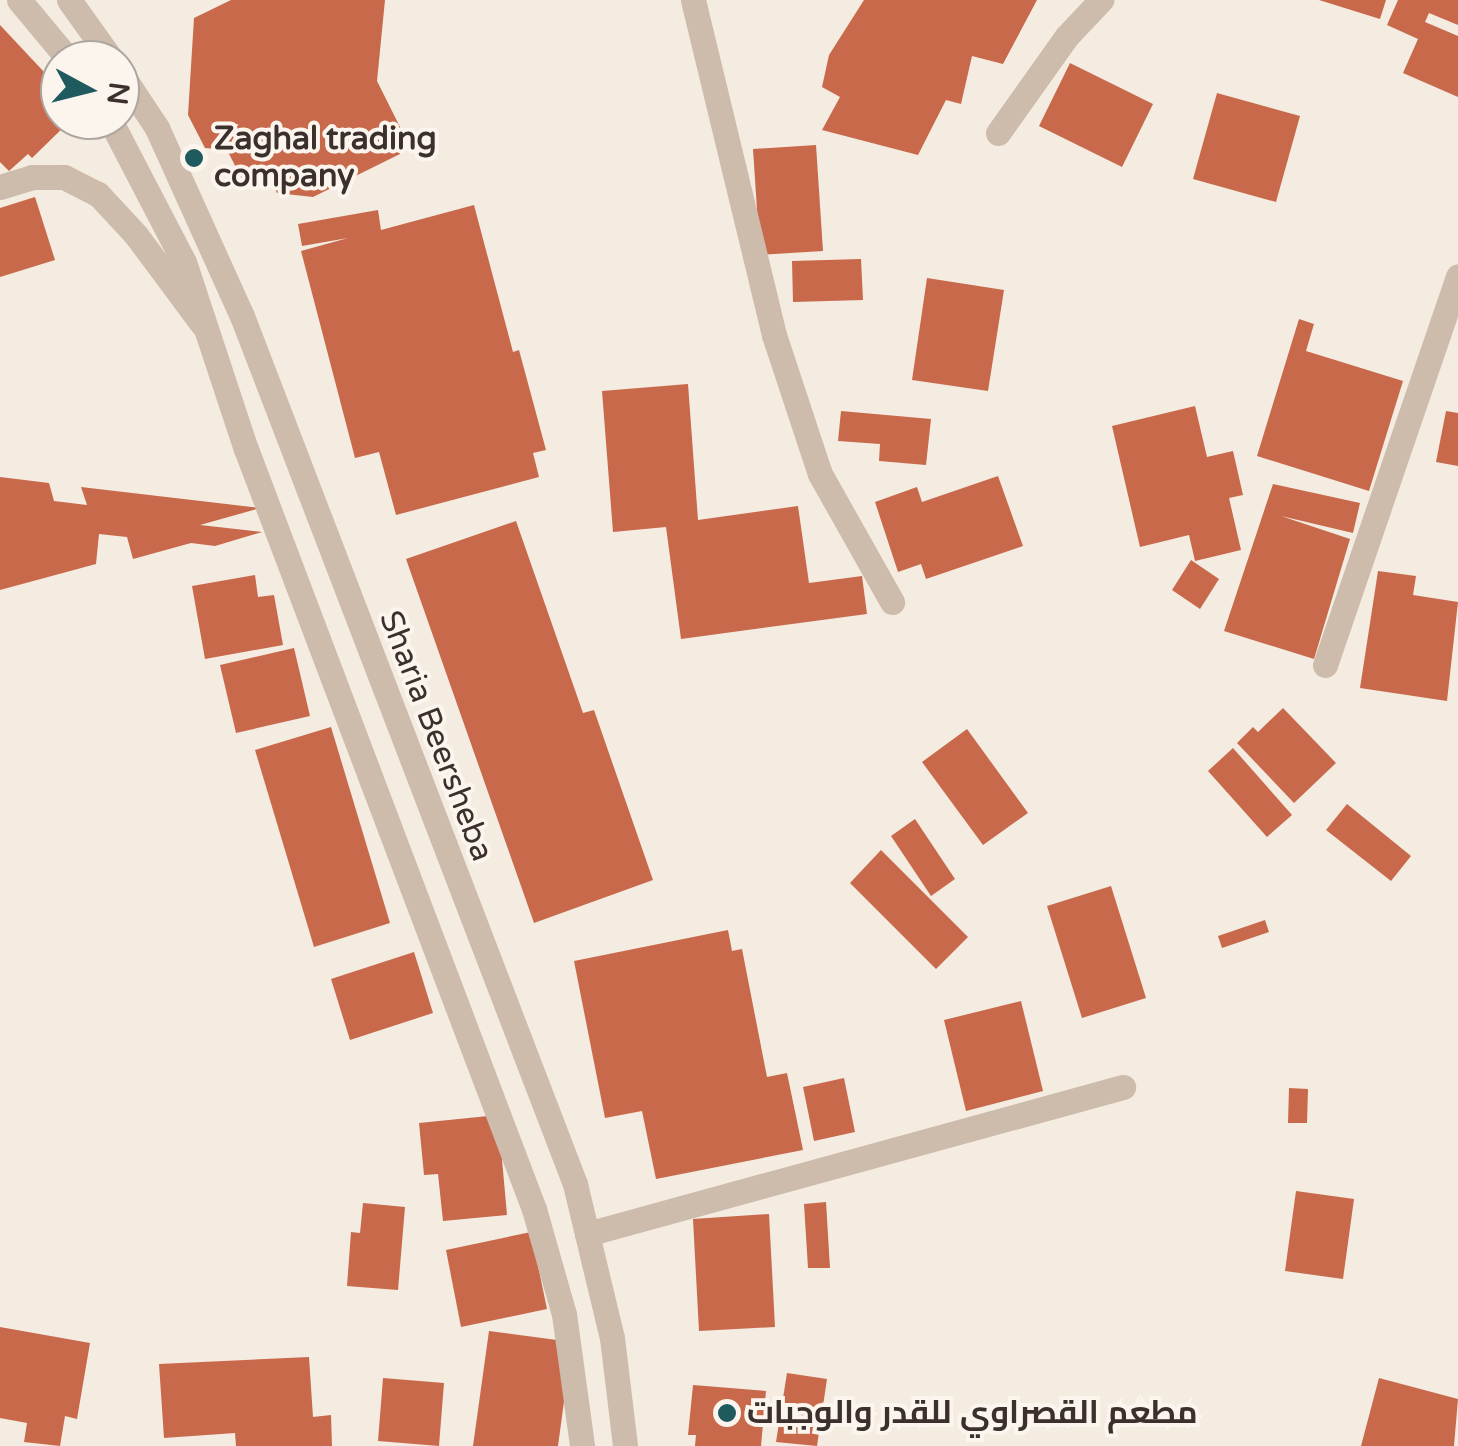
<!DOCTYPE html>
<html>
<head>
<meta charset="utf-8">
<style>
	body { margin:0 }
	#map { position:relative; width:1458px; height:1446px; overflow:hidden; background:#f4ebe1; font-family:"Varela Round",Cairo,sans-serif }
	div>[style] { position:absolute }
	.building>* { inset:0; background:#c8694b }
	.minor>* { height:25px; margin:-12.5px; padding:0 12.5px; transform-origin:12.5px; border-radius:12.5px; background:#cdbbac }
	.tertiary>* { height:25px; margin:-12.5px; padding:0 12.5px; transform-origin:12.5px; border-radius:12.5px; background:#cdbbac }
	.dots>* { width:28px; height:28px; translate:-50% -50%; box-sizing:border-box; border:5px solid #fbf5ee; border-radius:50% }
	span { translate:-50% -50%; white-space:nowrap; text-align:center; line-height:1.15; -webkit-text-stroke:8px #fbf5ee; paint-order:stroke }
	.poi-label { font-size:32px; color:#3b302b; font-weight:700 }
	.left { translate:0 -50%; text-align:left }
	.street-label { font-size:32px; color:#3b302b }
	.north { position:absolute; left:40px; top:40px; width:100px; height:100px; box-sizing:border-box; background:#fbf5ee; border:2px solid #aea6a0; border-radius:50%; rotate:97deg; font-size:28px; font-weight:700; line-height:40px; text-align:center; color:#3b302b }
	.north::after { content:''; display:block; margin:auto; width:35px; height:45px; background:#1f5a5e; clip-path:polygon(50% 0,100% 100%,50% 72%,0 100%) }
</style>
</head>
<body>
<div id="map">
	<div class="building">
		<i style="clip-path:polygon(231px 0,385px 0,377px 81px,402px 131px,400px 154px,313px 197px,277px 193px,264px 168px,242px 179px,227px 150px,205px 148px,188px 115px,194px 18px)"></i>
		<i style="clip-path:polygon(864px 0,1037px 0,1003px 64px,972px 56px,961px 104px,946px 100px,918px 155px,822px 130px,840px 97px,822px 87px,829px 55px)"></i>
		<i style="clip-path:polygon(1319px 0,1386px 0,1380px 19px)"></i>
		<i style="clip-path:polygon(1398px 0,1458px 0,1458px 25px,1429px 13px,1425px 22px,1458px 36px,1458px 97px,1403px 73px,1418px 39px,1387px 25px)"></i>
		<i style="clip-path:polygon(0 25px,60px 89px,60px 120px,71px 120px,32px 158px,28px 154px,9px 171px,0 162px)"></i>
		<i style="clip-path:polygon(1070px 63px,1153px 104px,1122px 167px,1039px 126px)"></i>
		<i style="clip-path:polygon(1217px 93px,1300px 116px,1276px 202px,1193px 179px)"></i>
		<i style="clip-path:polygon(816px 145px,823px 251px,760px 255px,753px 149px)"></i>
		<i style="clip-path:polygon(35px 197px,55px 260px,0 277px,0 208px)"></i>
		<i style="clip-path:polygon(474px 205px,513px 352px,519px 350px,546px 450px,533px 453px,539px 477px,396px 515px,379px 452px,355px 458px,301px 251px,348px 238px,302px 246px,298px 224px,378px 210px,381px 230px)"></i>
		<i style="clip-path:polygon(861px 259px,863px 300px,793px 302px,792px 261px)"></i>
		<i style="clip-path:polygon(927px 278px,1004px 290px,988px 391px,912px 380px)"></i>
		<i style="clip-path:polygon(1299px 319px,1314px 324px,1306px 351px,1403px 381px,1369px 491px,1257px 456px)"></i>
		<i style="clip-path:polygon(688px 384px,698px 520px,798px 506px,809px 583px,862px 576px,867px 614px,681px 639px,666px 527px,613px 532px,602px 391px)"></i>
		<i style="clip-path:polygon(1195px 406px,1207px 457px,1233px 451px,1243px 495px,1229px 498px,1241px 550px,1195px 561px,1189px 535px,1140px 547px,1112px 426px)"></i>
		<i style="clip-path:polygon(841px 411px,931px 419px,926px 465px,879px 461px,880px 444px,838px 441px)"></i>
		<i style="clip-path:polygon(1446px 411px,1458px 413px,1458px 466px,1436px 462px)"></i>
		<i style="clip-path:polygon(998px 476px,1023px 546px,926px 579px,921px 564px,898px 572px,875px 502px,917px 487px,922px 502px)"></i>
		<i style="clip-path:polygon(0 477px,49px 483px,54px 501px,87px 505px,81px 487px,260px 508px,200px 525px,262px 532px,215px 546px,191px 543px,133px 559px,127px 537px,99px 534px,96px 564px,0 590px)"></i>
		<i style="clip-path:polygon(1273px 484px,1360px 503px,1353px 533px,1281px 516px,1350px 539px,1314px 659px,1224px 631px)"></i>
		<i style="clip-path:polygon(516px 521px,583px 713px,594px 710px,653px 880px,534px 923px,406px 559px)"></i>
		<i style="clip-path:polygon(1191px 560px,1219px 579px,1200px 609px,1172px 590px)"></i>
		<i style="clip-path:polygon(1378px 571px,1416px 576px,1413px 595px,1458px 602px,1447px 701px,1360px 688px)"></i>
		<i style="clip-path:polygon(255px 575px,258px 597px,274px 595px,283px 645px,205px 659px,192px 586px)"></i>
		<i style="clip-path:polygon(294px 648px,310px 716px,236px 733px,220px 665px)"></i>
		<i style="clip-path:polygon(1283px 708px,1336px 763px,1294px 803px,1237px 743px,1253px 727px,1258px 732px)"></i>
		<i style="clip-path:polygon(331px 727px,390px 923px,314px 947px,255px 750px)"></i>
		<i style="clip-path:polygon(967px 729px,1028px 813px,983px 845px,922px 762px)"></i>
		<i style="clip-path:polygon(1233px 748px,1292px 815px,1267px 837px,1208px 771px)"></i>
		<i style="clip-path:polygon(1347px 804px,1411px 856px,1391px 881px,1326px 830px)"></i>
		<i style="clip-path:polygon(915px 819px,955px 879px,931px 896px,891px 836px)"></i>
		<i style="clip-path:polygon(881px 850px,968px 937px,936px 969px,850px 883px)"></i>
		<i style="clip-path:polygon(1111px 886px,1146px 998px,1082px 1018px,1047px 906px)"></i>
		<i style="clip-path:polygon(1265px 920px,1269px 932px,1222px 948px,1218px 936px)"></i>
		<i style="clip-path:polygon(728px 930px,732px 951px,742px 949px,767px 1077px,787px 1073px,803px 1150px,656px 1179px,642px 1111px,605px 1118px,574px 961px)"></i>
		<i style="clip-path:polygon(414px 952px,433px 1013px,350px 1040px,331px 979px)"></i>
		<i style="clip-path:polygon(1021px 1001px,1043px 1091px,966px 1111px,944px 1020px)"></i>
		<i style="clip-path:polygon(844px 1078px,855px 1132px,814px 1141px,803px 1087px)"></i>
		<i style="clip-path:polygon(1289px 1088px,1308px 1089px,1307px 1123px,1288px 1123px)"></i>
		<i style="clip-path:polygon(498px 1115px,507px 1215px,443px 1221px,438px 1174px,424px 1175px,419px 1123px)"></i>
		<i style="clip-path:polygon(1296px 1191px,1354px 1199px,1343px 1279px,1285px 1271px)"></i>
		<i style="clip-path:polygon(826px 1202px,830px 1268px,808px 1268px,804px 1204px)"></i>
		<i style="clip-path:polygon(363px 1203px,405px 1207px,398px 1290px,347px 1286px,351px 1232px,360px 1233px)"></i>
		<i style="clip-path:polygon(769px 1214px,775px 1327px,699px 1331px,693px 1219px)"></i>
		<i style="clip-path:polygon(531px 1232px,547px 1309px,461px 1327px,446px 1250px)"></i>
		<i style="clip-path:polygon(0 1327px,90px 1343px,77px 1419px,65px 1416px,60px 1446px,24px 1442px,27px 1423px,0 1418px)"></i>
		<i style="clip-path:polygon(489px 1331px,572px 1342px,558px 1446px,473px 1446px)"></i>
		<i style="clip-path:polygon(309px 1357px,313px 1417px,331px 1415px,332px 1446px,236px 1446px,235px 1433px,164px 1438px,159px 1364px)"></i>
		<i style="clip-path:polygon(787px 1373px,827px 1379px,817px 1446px,776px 1442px)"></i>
		<i style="clip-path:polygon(383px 1378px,444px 1383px,439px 1446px,378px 1441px)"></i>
		<i style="clip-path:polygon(1379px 1378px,1458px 1399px,1454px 1446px,1361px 1446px)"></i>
		<i style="clip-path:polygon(693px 1385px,766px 1391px,761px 1446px,695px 1446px,696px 1435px,688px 1435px)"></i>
	</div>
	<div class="minor">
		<i style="left:693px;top:0;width:345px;rotate:76.4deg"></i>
		<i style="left:774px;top:335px;width:146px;rotate:71.7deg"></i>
		<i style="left:820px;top:474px;width:147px;rotate:60.6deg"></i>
		<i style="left:998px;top:133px;width:119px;rotate:-54.6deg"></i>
		<i style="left:1067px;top:36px;width:50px;rotate:-46.6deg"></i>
		<i style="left:0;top:187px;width:34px;rotate:-17deg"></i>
		<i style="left:32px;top:177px;width:32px"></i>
		<i style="left:64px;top:177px;width:38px;rotate:27deg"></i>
		<i style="left:98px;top:194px;width:56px;rotate:47.2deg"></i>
		<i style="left:136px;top:235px;width:111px;rotate:53.4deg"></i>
		<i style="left:1325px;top:665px;width:411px;rotate:-71.1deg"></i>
		<i style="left:587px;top:1234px;width:556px;rotate:-15.34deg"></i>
	</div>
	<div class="tertiary">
		<i style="left:19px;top:0;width:78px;rotate:50.2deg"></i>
		<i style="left:69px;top:0;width:74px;rotate:54.4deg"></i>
		<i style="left:120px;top:72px;width:67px;rotate:56.5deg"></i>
		<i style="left:157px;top:128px;width:206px;rotate:65.7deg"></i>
		<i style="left:242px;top:316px;width:930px;rotate:69.01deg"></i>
		<i style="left:575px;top:1184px;width:158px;rotate:76.5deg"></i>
		<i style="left:612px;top:1338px;width:109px;rotate:83.1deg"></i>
		<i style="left:110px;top:120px;width:160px;rotate:62.5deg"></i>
		<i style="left:184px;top:262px;width:197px;rotate:71.7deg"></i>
		<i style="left:246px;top:449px;width:813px;rotate:69.25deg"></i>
		<i style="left:534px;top:1209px;width:109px;rotate:74.1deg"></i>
		<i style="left:564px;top:1314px;width:133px;rotate:82.2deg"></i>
	</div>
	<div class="dots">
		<i style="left:194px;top:158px;background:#1f5a5e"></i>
		<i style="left:727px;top:1413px;background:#1f5a5e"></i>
	</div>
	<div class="poi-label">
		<span class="left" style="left:214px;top:158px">Zaghal trading<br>company</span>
		<span class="left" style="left:747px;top:1413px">مطعم القصراوي للقدر والوجبات</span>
	</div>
	<div class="street-label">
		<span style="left:436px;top:736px;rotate:69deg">Sharia Beersheba</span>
	</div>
	<div class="north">N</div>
</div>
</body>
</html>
